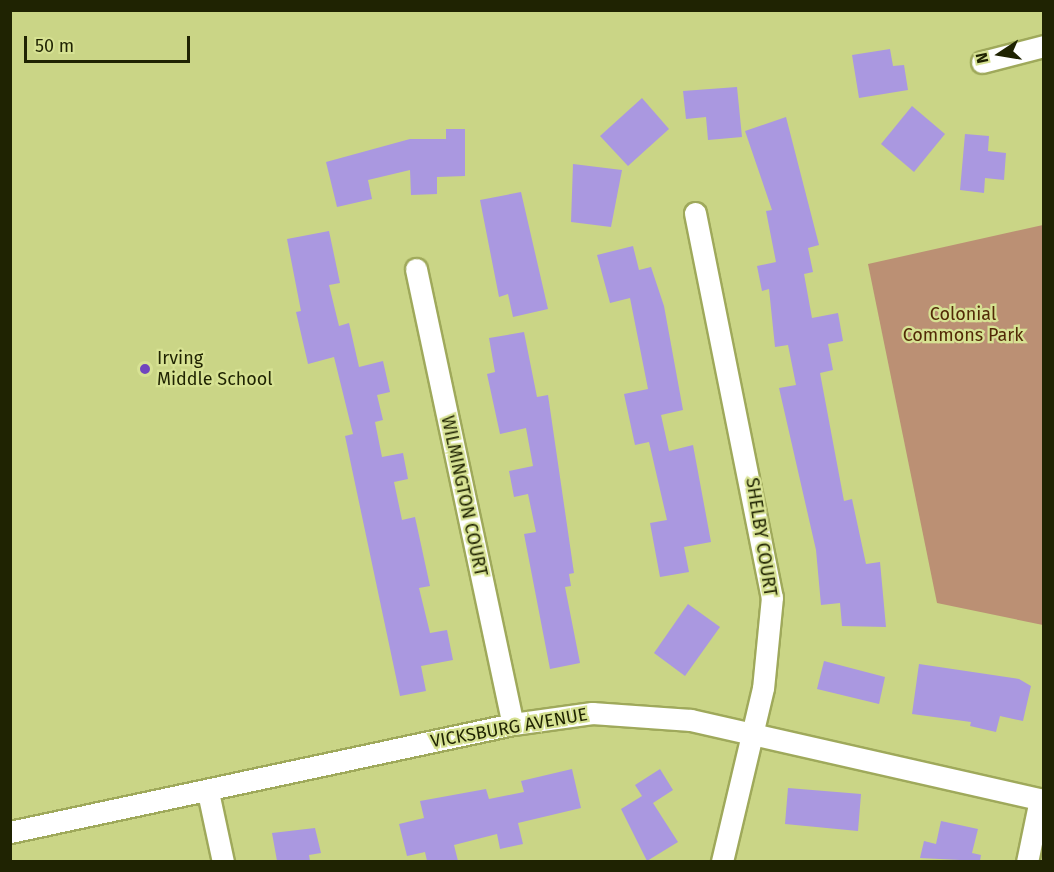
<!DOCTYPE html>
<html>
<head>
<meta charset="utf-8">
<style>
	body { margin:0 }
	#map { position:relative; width:1054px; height:872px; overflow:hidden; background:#cad586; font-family:"Fira Sans",sans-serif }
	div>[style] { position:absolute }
	.green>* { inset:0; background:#bb9074 }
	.building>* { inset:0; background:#aa98e0 }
	.roads { filter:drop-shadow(2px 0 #9fa95b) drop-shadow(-2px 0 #9fa95b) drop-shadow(0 2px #9fa95b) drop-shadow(0 -2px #9fa95b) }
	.street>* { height:21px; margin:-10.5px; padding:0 10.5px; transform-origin:10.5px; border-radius:10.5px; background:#fff }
	.dots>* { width:16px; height:16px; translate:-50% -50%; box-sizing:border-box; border:3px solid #d7e293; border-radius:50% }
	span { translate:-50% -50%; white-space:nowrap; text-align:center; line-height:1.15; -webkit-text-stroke:4.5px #d7e293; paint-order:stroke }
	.park-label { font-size:18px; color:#522906 }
	.poi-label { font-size:18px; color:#1f2302 }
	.left { translate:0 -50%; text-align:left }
	.street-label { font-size:18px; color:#1f2302 }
	.frame { position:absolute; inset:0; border:12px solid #1f2302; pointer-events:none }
	.north { position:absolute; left:970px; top:24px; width:60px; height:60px; -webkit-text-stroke:4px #d7e293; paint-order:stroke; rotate:258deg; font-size:16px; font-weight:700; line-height:24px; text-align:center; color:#1f2302 }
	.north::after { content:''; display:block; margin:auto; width:21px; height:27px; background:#1f2302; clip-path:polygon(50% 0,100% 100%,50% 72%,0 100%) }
	.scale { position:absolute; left:24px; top:36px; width:166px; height:27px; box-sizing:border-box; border:3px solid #1f2302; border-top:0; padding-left:8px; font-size:18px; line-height:21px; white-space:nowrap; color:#1f2302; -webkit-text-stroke:4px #d7e293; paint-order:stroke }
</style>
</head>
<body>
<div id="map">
	<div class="green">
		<i style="clip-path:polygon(1043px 225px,1044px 225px,1043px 625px,937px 603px,868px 264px)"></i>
	</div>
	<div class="building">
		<i style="clip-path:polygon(890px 49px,893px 66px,904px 65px,908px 90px,859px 98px,852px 55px)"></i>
		<i style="clip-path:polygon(737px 87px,742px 137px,708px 140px,706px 117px,686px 119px,683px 91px)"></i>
		<i style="clip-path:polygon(642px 98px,669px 129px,628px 166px,600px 136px)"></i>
		<i style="clip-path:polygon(912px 106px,945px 134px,914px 172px,881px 144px)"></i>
		<i style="clip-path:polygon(786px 117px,819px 245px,808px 248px,813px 272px,804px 274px,812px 318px,838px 313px,843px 341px,828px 344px,833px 370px,820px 373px,844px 501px,852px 499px,866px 564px,880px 562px,886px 627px,842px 626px,840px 603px,821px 605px,816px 550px,779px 388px,796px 385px,788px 345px,775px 347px,769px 289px,762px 291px,757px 266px,776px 262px,766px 211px,772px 210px,745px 131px)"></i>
		<i style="clip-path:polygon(446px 129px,465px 129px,465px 176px,437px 177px,437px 194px,411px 195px,410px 170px,368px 180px,372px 199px,337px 207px,326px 162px,410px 139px,446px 139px)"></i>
		<i style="clip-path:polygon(965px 134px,989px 136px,988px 151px,1006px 153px,1004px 180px,985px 178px,984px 193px,960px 190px)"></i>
		<i style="clip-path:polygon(573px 164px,622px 170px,611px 227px,571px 222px)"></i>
		<i style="clip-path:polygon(521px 192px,548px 309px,513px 317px,508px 294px,499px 297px,480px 200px)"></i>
		<i style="clip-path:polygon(329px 231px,340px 283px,329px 285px,339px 326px,349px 323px,359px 367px,383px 361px,390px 392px,377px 395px,383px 420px,375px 422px,382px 457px,403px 453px,408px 479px,394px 482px,402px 520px,415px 517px,430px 586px,419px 588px,430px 633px,447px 630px,453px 660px,421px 666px,426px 691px,400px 696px,345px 436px,353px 434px,334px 357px,308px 364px,296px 312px,301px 311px,287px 239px)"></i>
		<i style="clip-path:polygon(633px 246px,639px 270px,651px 267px,664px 306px,683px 410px,661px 415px,669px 451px,693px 445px,711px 542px,684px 547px,689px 572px,660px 577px,650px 523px,667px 520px,649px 442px,635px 445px,624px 394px,648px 389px,630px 298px,610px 303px,597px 255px)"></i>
		<i style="clip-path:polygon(524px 332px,537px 397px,548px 395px,574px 573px,569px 574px,571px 586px,565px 587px,580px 663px,550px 669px,524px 534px,536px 532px,528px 494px,514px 497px,509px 471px,533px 466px,526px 428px,500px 434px,487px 374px,495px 372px,489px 338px)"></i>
		<i style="clip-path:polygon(688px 604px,720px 627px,685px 676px,654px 653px)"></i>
		<i style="clip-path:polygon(824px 661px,885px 677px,879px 704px,817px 689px)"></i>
		<i style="clip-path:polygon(919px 664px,1019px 679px,1031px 686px,1023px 721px,1000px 716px,996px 732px,970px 726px,971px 722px,912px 714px)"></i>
		<i style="clip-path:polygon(572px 769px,581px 808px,518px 823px,523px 844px,500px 849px,497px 834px,454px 845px,458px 861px,427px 861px,425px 852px,407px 856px,399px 824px,424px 818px,420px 801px,486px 789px,489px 799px,524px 792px,521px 781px)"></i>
		<i style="clip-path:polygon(660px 769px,673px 790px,653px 803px,678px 842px,647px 861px,621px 809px,642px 796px,635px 785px)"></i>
		<i style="clip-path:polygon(788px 788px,861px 794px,858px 831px,785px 824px)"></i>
		<i style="clip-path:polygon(941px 821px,978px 829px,972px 853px,981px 855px,980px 861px,920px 858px,924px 841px,936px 844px)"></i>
		<i style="clip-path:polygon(315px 828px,321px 853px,309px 855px,310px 861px,277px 861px,272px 833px)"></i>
	</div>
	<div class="roads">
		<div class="street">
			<i style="left:982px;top:62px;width:64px;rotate:-14.5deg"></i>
			<i style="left:695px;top:213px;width:392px;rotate:78.7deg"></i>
			<i style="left:772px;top:597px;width:91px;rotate:95.6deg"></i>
			<i style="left:763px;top:688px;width:179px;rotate:103.3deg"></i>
			<i style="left:416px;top:269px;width:465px;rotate:78deg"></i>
			<i style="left:208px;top:792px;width:72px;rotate:77.9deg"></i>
			<i style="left:10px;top:832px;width:514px;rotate:-12.12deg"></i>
			<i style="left:513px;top:724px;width:80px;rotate:-7.9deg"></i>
			<i style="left:592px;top:713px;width:99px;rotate:4deg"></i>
			<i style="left:691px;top:720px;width:362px;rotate:12.8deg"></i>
			<i style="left:1027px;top:862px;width:64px;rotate:-78.3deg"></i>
		</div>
	</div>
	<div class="dots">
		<i style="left:145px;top:369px;background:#7046be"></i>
	</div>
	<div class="park-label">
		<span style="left:963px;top:325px">Colonial<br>Commons Park</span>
	</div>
	<div class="poi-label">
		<span class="left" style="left:157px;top:369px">Irving<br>Middle School</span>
	</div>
	<div class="street-label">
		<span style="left:464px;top:496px;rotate:78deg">WILMINGTON COURT</span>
		<span style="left:761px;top:537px;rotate:81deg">SHELBY COURT</span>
		<span style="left:509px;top:728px;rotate:-10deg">VICKSBURG AVENUE</span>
	</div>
	<div class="frame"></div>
	<div class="north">N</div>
	<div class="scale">50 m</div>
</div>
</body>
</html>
